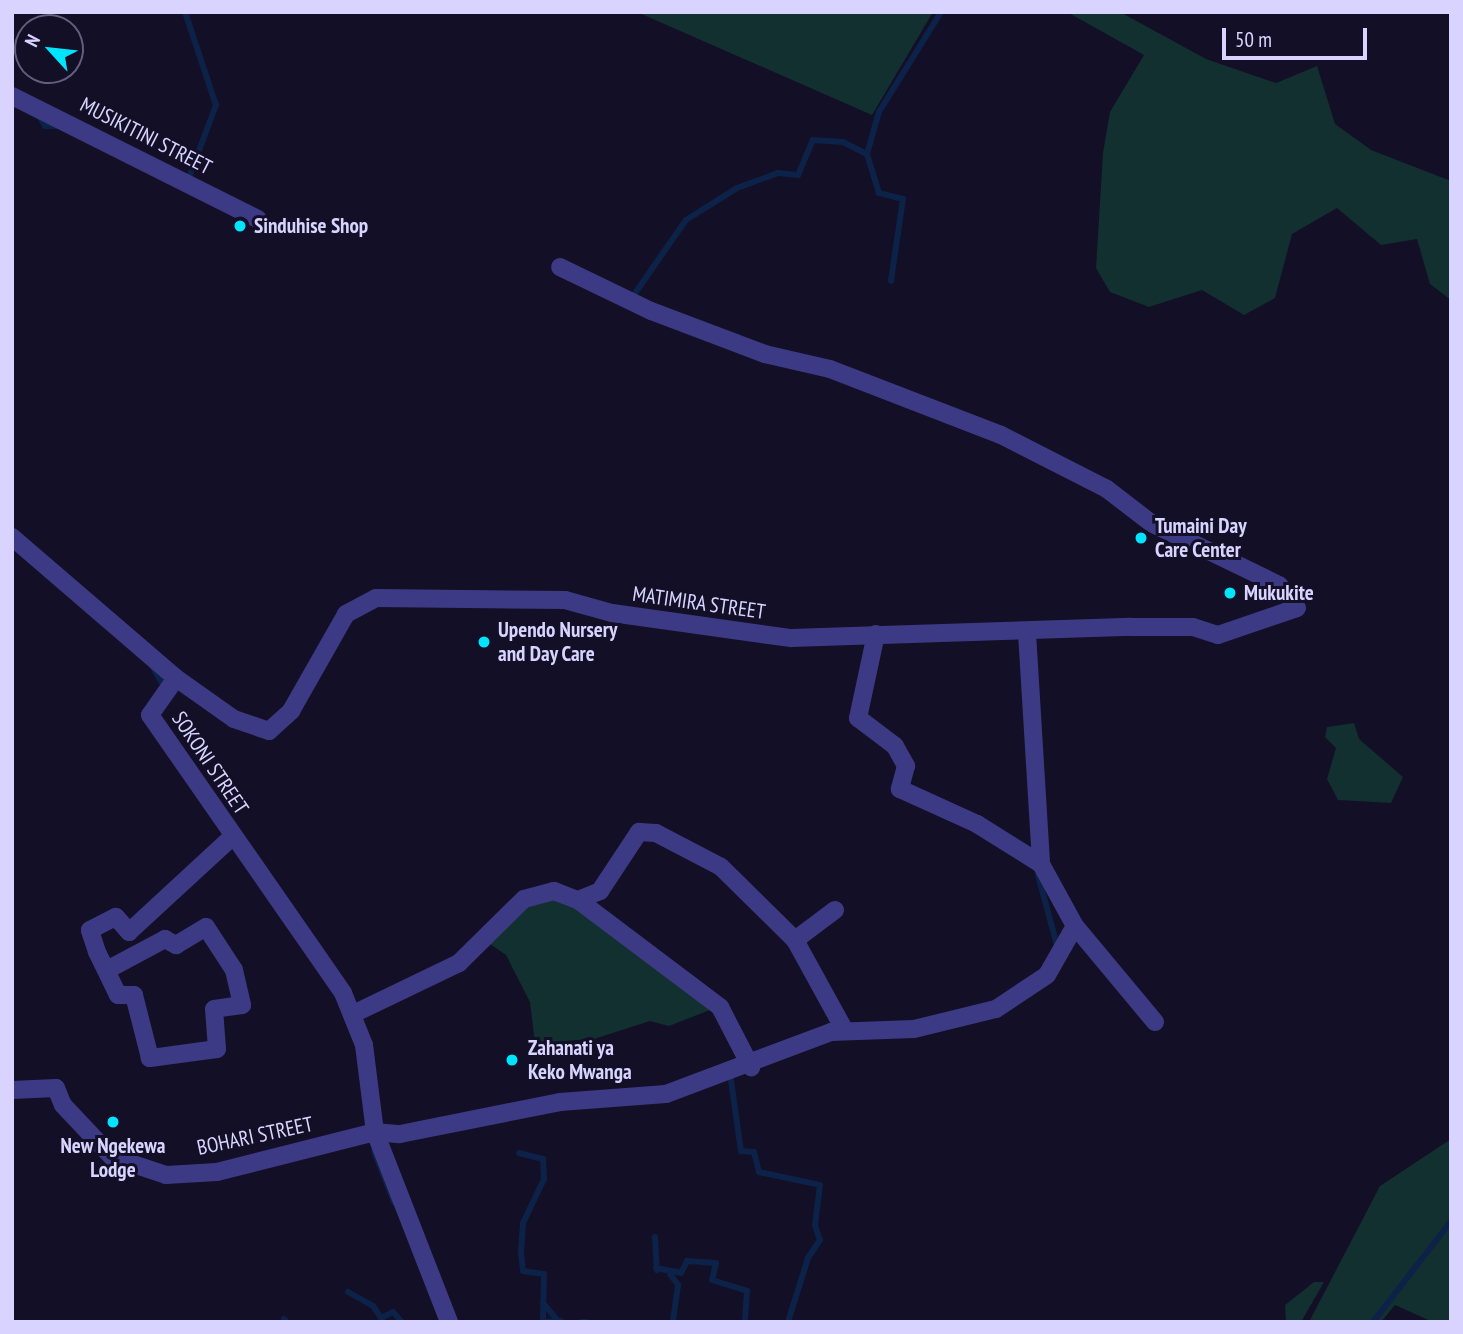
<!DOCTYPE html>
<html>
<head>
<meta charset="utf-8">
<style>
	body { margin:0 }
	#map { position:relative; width:1463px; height:1334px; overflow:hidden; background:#130f26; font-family:"PT Sans Narrow",sans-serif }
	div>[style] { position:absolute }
	.green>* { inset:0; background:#12302f }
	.stream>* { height:6px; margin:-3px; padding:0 3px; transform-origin:3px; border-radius:3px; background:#0c2248 }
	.minor>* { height:18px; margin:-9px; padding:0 9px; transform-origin:9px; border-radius:9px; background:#3d3a85 }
	.dots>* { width:19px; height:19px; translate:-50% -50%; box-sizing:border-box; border:4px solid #130f26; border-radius:50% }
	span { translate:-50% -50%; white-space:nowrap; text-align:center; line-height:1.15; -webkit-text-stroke:6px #130f26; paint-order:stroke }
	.street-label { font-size:21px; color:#d9d4ff }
	.poi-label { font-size:21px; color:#d9d4ff; font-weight:700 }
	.left { translate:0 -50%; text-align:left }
	.frame { position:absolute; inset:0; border:14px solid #d9d4ff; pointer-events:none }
	.north { position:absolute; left:14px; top:14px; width:70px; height:70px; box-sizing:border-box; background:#130f26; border:2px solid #625e7d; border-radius:50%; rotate:297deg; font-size:19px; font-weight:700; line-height:28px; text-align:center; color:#d9d4ff }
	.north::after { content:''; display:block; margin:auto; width:24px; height:32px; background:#00e5ff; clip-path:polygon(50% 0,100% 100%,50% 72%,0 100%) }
	.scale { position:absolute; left:1222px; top:28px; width:145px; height:32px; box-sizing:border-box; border:4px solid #d9d4ff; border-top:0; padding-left:9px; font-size:21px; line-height:24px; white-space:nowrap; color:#d9d4ff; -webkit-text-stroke:5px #130f26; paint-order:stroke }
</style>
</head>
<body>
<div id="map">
	<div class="green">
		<i style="clip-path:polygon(637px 12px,933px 12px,872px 115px)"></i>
		<i style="clip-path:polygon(1067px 12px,1120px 12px,1206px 59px,1276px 83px,1317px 66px,1335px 124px,1371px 150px,1451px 181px,1451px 300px,1430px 284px,1417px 239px,1381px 245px,1337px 208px,1292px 234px,1275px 298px,1244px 315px,1202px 290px,1149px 307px,1110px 292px,1096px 268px,1103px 153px,1110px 112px,1144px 55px)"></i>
		<i style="clip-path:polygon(1354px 723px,1359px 739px,1403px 777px,1391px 803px,1338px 800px,1327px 779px,1336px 748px,1325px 737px,1327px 727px)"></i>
		<i style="clip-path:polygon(552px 896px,576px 906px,715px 1008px,669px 1026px,650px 1021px,594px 1039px,535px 1043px,530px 1002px,506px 955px,490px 944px,522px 906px)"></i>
		<i style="clip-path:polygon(1451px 1139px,1451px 1322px,1433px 1322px,1395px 1305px,1381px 1322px,1309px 1322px,1380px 1186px)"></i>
		<i style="clip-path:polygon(1314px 1282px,1324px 1282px,1301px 1322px,1286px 1322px,1285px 1305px)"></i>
	</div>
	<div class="stream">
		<i style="left:185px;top:12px;width:98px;rotate:71.6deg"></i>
		<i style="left:216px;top:105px;width:80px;rotate:110.5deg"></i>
		<i style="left:37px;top:112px;width:16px;rotate:60deg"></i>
		<i style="left:45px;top:126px;width:14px"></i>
		<i style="left:891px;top:281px;width:83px;rotate:-81.7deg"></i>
		<i style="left:903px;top:199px;width:25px;rotate:-166deg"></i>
		<i style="left:879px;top:193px;width:41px;rotate:-107.1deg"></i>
		<i style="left:867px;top:154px;width:44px;rotate:-74.1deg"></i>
		<i style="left:879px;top:112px;width:118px;rotate:-58.2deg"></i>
		<i style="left:631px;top:299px;width:96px;rotate:-55.2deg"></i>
		<i style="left:686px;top:220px;width:60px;rotate:-32.1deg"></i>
		<i style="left:737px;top:188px;width:44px;rotate:-20.1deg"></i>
		<i style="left:778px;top:173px;width:20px;rotate:6deg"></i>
		<i style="left:798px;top:175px;width:38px;rotate:-67deg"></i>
		<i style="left:813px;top:140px;width:30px;rotate:4deg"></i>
		<i style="left:843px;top:142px;width:27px;rotate:27deg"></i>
		<i style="left:151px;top:664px;width:24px;rotate:60deg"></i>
		<i style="left:1038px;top:875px;width:77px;rotate:74.9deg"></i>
		<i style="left:730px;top:1073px;width:79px;rotate:82deg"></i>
		<i style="left:741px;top:1151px;width:13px;rotate:4deg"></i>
		<i style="left:754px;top:1152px;width:21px;rotate:76deg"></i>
		<i style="left:759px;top:1172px;width:62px;rotate:12deg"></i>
		<i style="left:820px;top:1185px;width:40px;rotate:97.1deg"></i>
		<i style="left:815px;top:1225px;width:16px;rotate:72deg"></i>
		<i style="left:820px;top:1240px;width:22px;rotate:124deg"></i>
		<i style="left:808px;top:1258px;width:67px;rotate:107.4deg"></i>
		<i style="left:374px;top:1151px;width:55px;rotate:68.6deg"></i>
		<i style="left:519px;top:1153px;width:25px;rotate:14deg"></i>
		<i style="left:543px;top:1159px;width:20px;rotate:87deg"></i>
		<i style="left:544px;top:1179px;width:49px;rotate:115.5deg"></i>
		<i style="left:523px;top:1223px;width:29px;rotate:94deg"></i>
		<i style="left:521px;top:1252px;width:19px;rotate:84deg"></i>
		<i style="left:523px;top:1271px;width:21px;rotate:8deg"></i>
		<i style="left:544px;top:1274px;width:44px;rotate:91.3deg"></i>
		<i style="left:655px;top:1237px;width:33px;rotate:87deg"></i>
		<i style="left:656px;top:1268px;width:25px;rotate:11deg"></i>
		<i style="left:681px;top:1273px;width:13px;rotate:-63deg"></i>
		<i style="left:687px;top:1261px;width:29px;rotate:4deg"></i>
		<i style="left:716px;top:1263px;width:17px;rotate:103deg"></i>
		<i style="left:712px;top:1280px;width:37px;rotate:17deg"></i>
		<i style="left:747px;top:1291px;width:31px;rotate:94deg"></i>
		<i style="left:670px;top:1274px;width:14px;rotate:54deg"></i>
		<i style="left:678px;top:1285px;width:37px;rotate:98deg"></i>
		<i style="left:348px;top:1292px;width:29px;rotate:29deg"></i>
		<i style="left:373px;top:1306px;width:14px;rotate:56deg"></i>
		<i style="left:381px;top:1318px;width:13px;rotate:-27deg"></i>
		<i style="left:393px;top:1312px;width:13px;rotate:48deg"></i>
		<i style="left:543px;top:1303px;width:25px;rotate:50deg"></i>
		<i style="left:284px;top:1319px;width:4px;rotate:45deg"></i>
		<i style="left:542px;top:1322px;width:19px;rotate:-3deg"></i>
		<i style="left:582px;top:1322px;width:5px"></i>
		<i style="left:1373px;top:1322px;width:128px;rotate:-52.3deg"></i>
	</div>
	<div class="minor">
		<i style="left:12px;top:96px;width:275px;rotate:26.6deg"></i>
		<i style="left:12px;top:537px;width:216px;rotate:40.7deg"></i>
		<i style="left:176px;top:678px;width:45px;rotate:125.1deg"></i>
		<i style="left:150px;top:715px;width:338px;rotate:55.2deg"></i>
		<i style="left:343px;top:993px;width:56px;rotate:68deg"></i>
		<i style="left:364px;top:1045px;width:88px;rotate:82.8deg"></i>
		<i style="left:375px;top:1132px;width:204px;rotate:68.7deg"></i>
		<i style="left:1027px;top:633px;width:231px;rotate:86.5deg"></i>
		<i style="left:1041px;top:864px;width:71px;rotate:61.3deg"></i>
		<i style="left:1075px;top:926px;width:125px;rotate:50.2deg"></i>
		<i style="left:876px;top:634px;width:86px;rotate:102.1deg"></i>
		<i style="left:858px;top:718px;width:46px;rotate:37.1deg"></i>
		<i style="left:895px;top:746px;width:23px;rotate:61deg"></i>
		<i style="left:906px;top:766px;width:24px;rotate:105deg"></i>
		<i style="left:900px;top:789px;width:85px;rotate:24.4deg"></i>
		<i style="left:977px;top:824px;width:75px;rotate:32deg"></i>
		<i style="left:176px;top:678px;width:71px;rotate:35.3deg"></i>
		<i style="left:234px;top:719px;width:37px;rotate:19deg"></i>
		<i style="left:269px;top:731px;width:30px;rotate:-42deg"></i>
		<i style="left:291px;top:711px;width:112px;rotate:-60.4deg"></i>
		<i style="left:346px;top:614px;width:34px;rotate:-28deg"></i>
		<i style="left:376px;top:598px;width:189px;rotate:0.6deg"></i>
		<i style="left:565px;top:600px;width:49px;rotate:15.5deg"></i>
		<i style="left:612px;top:613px;width:181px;rotate:8deg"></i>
		<i style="left:791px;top:638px;width:340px;rotate:-1.9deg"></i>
		<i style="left:1131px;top:627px;width:62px"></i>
		<i style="left:1193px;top:627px;width:26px;rotate:18deg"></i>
		<i style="left:1218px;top:635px;width:83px;rotate:-18.9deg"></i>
		<i style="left:1297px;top:608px;width:29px;rotate:-128deg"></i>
		<i style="left:1279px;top:585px;width:142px;rotate:-154.2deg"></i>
		<i style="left:1151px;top:523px;width:56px;rotate:-142.3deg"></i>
		<i style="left:1107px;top:489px;width:119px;rotate:-153deg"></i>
		<i style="left:1001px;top:435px;width:183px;rotate:-158.9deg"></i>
		<i style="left:830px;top:369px;width:67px;rotate:-167deg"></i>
		<i style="left:765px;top:354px;width:122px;rotate:-159.3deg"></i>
		<i style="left:651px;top:311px;width:101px;rotate:-154.2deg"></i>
		<i style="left:578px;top:900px;width:178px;rotate:37deg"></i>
		<i style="left:720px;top:1007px;width:68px;rotate:62.7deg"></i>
		<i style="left:795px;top:940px;width:102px;rotate:61.2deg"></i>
		<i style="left:107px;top:970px;width:66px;rotate:-28.1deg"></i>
		<i style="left:165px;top:939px;width:13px;rotate:29deg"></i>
		<i style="left:176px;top:945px;width:35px;rotate:-31deg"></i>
		<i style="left:206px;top:927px;width:51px;rotate:56.9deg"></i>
		<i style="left:234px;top:970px;width:36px;rotate:77deg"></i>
		<i style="left:242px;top:1005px;width:28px;rotate:172deg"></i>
		<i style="left:214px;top:1009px;width:40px;rotate:85.7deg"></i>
		<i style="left:217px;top:1049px;width:68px;rotate:172.3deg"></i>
		<i style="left:150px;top:1058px;width:65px;rotate:-104.3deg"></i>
		<i style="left:134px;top:995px;width:16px;rotate:180deg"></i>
		<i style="left:118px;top:995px;width:48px;rotate:-116deg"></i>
		<i style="left:97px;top:952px;width:23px;rotate:-108deg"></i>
		<i style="left:90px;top:930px;width:29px;rotate:-27deg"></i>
		<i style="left:116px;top:917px;width:20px;rotate:49deg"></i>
		<i style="left:129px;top:932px;width:140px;rotate:-42.7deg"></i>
		<i style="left:353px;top:1014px;width:118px;rotate:-25.7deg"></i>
		<i style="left:459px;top:963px;width:91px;rotate:-44.6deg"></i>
		<i style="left:524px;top:899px;width:31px;rotate:-15deg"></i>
		<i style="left:554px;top:891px;width:26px;rotate:21deg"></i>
		<i style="left:578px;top:900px;width:24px;rotate:-22deg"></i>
		<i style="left:600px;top:891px;width:71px;rotate:-56.5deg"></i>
		<i style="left:639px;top:832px;width:17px;rotate:3deg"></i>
		<i style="left:656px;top:833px;width:73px;rotate:27.6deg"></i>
		<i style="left:721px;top:867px;width:104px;rotate:44.6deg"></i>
		<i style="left:795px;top:940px;width:50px;rotate:-36.9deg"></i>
		<i style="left:12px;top:1090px;width:44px;rotate:-2.6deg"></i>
		<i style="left:56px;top:1088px;width:18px;rotate:68deg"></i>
		<i style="left:63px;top:1105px;width:71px;rotate:46.7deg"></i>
		<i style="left:112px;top:1157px;width:57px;rotate:18.4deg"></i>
		<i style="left:166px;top:1175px;width:51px;rotate:-3.4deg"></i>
		<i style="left:217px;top:1172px;width:163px;rotate:-14.2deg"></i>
		<i style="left:375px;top:1132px;width:25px;rotate:5deg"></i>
		<i style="left:400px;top:1134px;width:163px;rotate:-11.3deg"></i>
		<i style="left:560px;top:1102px;width:106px;rotate:-4.3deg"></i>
		<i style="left:666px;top:1094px;width:176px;rotate:-20.6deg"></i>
		<i style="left:831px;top:1032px;width:83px;rotate:-2.1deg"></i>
		<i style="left:914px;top:1029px;width:84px;rotate:-13.7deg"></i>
		<i style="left:996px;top:1009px;width:61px;rotate:-33.7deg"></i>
		<i style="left:1047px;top:975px;width:56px;rotate:-60.3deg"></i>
	</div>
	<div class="dots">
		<i style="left:240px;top:226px;background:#00e5ff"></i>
		<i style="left:1141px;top:538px;background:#00e5ff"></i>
		<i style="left:1230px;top:593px;background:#00e5ff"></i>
		<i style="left:484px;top:642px;background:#00e5ff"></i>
		<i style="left:512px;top:1060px;background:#00e5ff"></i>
		<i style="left:113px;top:1122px;background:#00e5ff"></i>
	</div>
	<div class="street-label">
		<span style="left:146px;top:136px;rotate:27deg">MUSIKITINI STREET</span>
		<span style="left:699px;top:603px;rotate:8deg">MATIMIRA STREET</span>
		<span style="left:210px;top:763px;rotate:56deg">SOKONI STREET</span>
		<span style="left:255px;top:1136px;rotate:-12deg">BOHARI STREET</span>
	</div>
	<div class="poi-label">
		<span class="left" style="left:254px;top:226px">Sinduhise Shop</span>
		<span class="left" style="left:1155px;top:538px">Tumaini Day<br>Care Center</span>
		<span class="left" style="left:1244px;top:593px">Mukukite</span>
		<span class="left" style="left:498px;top:642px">Upendo Nursery<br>and Day Care</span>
		<span class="left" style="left:528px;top:1060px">Zahanati ya<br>Keko Mwanga</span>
		<span style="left:113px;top:1158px">New Ngekewa<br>Lodge</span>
	</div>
	<div class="frame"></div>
	<div class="north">N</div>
	<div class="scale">50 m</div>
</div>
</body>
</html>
